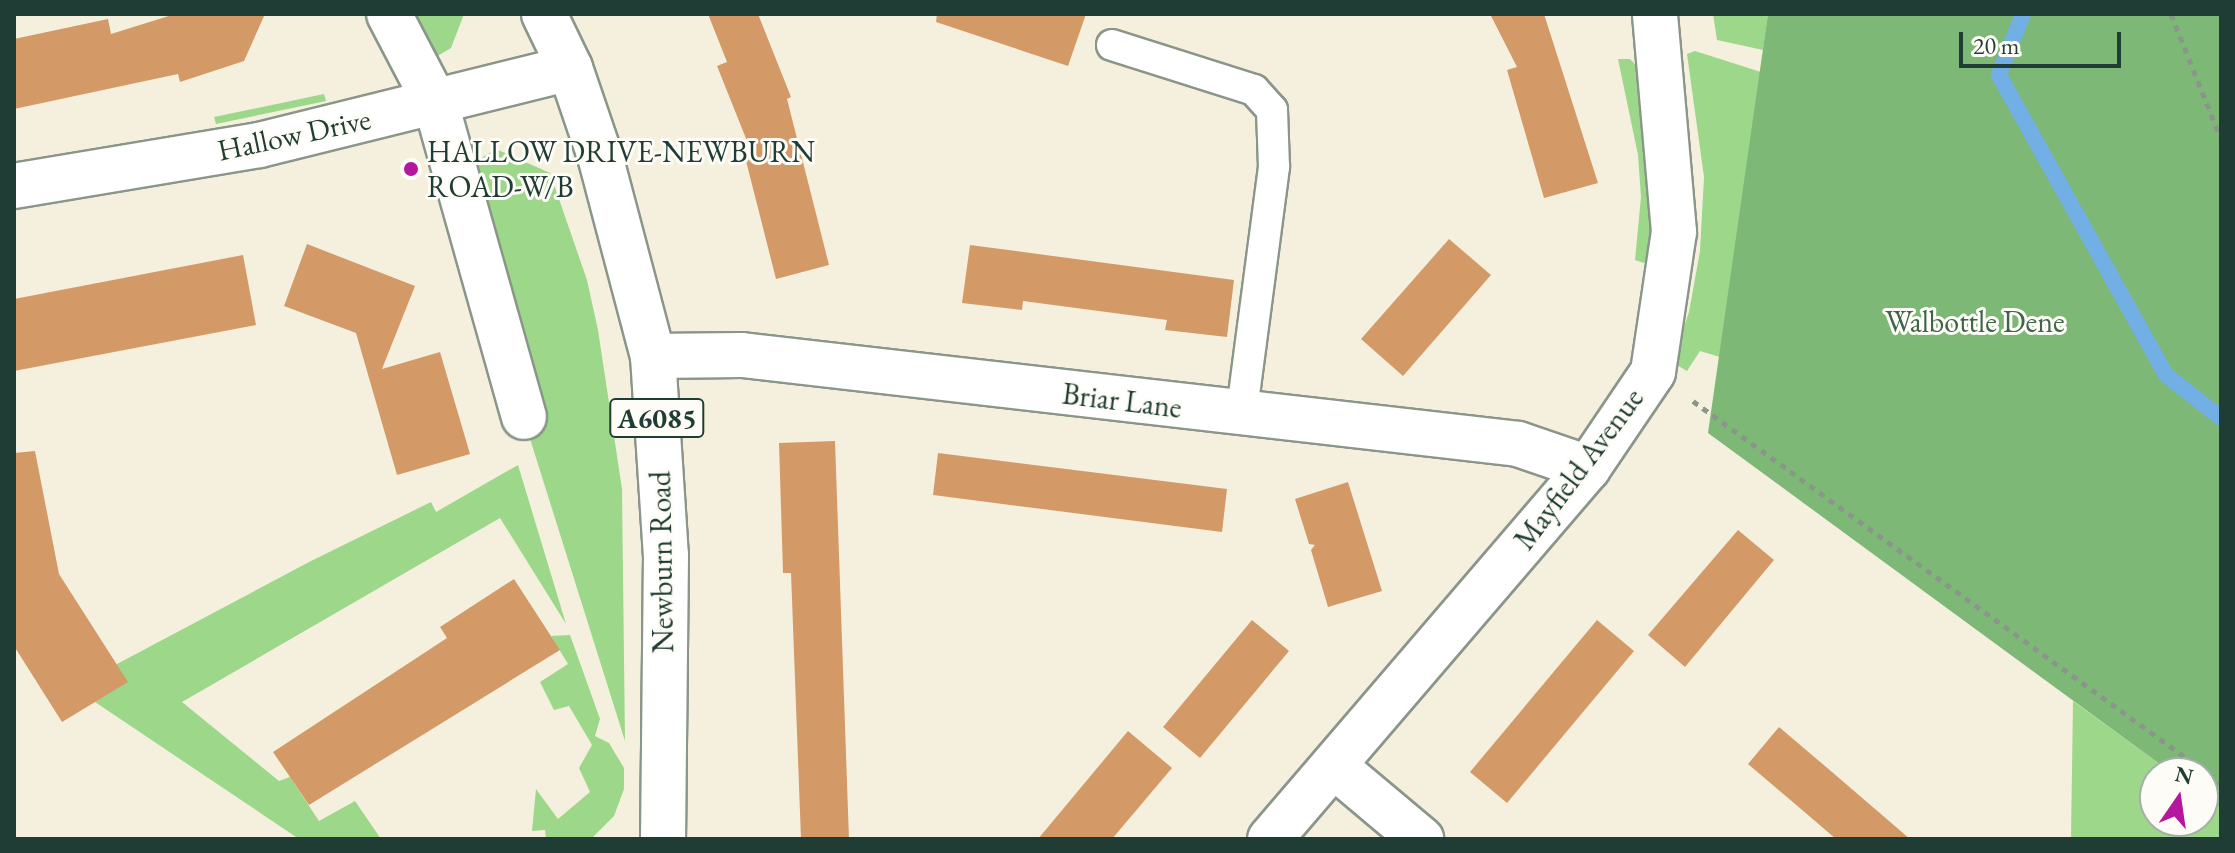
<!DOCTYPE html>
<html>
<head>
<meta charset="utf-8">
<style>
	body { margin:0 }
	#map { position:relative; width:2235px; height:853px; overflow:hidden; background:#f5f0de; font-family:"EB Garamond",serif }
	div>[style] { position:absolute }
	.green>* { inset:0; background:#9cd78a }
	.forest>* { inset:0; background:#7db876 }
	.stream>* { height:16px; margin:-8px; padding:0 8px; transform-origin:8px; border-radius:8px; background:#72afe4 }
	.building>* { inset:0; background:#d39a68 }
	.path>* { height:5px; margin-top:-2.5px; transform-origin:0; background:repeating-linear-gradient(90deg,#8a9689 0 6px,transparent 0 12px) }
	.roads { filter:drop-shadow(2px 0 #8a9689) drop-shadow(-2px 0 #8a9689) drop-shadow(0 2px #8a9689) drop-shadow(0 -2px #8a9689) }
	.service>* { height:30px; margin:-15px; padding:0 15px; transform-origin:15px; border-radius:15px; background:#fff }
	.minor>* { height:44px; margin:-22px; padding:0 22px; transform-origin:22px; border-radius:22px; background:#fff }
	.primary>* { height:44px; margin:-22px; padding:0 22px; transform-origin:22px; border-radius:22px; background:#fff }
	.dots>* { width:22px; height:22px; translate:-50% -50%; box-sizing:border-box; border:4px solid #fdfcf7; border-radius:50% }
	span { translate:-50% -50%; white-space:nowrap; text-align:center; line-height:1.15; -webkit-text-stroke:6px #fdfcf7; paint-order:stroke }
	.shield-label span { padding:2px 6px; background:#fdfcf7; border:2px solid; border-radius:6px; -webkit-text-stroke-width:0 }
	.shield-label { font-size:28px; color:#1f3d34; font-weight:700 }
	.street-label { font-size:30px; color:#1f3d34 }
	.poi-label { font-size:30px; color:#1f3d34 }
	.left { translate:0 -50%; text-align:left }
	.park-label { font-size:30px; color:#3e644a }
	.frame { position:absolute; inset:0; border:16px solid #1f3d34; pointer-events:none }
	.north { position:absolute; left:2139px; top:757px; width:80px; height:80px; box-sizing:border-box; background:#fdfcf7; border:2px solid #a4b0a9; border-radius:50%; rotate:13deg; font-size:22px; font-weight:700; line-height:32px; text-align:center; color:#1f3d34 }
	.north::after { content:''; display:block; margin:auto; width:28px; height:36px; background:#b5179e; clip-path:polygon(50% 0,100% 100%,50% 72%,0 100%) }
	.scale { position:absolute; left:1959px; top:32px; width:162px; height:36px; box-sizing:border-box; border:4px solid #1f3d34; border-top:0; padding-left:10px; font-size:24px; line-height:28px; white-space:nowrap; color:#1f3d34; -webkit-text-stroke:6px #fdfcf7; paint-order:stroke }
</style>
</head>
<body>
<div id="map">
	<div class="green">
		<i style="clip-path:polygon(407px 14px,464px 14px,451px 48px,434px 58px)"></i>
		<i style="clip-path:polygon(1713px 14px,1768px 14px,1763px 50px,1717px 40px)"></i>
		<i style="clip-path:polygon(1695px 51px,1761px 72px,1720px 357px,1700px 351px,1687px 371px,1672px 362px,1689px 312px,1700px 251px,1704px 177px,1687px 54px)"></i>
		<i style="clip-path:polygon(1618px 59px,1630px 59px,1641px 70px,1656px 255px,1644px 263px,1635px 260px,1641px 197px,1638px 155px)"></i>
		<i style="clip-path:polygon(324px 94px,326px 101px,216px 124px,214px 117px)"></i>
		<i style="clip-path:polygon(496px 149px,550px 173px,587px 280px,598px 330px,622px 489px,625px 741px,526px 426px,547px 417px,476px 161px)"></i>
		<i style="clip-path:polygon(518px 465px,566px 624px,500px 518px,182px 702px,279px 781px,290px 777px,319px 821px,355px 801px,381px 839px,299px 839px,95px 702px,117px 664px,309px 562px,431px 502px,436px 512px)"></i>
		<i style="clip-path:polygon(570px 635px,600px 719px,595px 736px,609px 743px,624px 768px,624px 789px,614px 816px,591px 839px,546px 839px,545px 830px,532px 831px,536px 789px,558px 819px,590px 792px,579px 768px,592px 745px,569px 706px,554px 710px,540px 682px,568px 664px,551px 636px)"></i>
		<i style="clip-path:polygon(2073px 701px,2172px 773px,2155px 773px,2155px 821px,2203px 821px,2203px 795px,2221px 808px,2221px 839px,2071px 839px)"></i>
	</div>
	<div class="forest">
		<i style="clip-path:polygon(1768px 14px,2221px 14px,2221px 808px,2203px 795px,2203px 773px,2172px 773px,1708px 433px)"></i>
	</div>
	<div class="stream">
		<i style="left:2023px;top:14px;width:66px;rotate:111.5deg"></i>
		<i style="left:1999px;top:75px;width:343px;rotate:60.9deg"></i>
		<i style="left:2166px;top:375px;width:70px;rotate:38deg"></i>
	</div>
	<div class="building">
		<i style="clip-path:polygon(175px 14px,265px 14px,244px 61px,180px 82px,178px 74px,14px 109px,14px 39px,108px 19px,111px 34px)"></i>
		<i style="clip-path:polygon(708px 14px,758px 14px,791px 97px,787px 99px,829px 265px,776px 279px,744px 153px,751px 151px,717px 66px,727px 62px)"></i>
		<i style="clip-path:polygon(937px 14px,1086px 14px,1068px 66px,936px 22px)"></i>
		<i style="clip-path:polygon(1490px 14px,1544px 14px,1598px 183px,1544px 198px,1507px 70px,1517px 67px)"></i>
		<i style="clip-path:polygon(1449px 239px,1491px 275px,1403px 376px,1361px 339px)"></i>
		<i style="clip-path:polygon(307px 244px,415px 286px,382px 369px,440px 352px,470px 454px,397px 475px,356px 333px,284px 306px)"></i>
		<i style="clip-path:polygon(970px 245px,1234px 280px,1227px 337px,1165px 330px,1167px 320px,1023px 301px,1022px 310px,962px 303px)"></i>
		<i style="clip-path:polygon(243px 255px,256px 325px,14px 371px,14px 299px)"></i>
		<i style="clip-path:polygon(835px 441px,849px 839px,801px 839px,791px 573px,783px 573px,779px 443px)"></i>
		<i style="clip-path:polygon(35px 451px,59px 574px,128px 682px,62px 722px,14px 646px,14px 453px)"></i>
		<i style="clip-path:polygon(938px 453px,1227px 489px,1222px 532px,933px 495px)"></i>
		<i style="clip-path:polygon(1348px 482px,1382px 591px,1328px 607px,1311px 550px,1315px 545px,1309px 544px,1295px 499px)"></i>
		<i style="clip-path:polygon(1738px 530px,1774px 560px,1685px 667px,1648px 635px)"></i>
		<i style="clip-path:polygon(514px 579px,560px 650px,309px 805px,273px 752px,447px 638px,440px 627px)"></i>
		<i style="clip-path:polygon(1252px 620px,1289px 651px,1200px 758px,1163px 727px)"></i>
		<i style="clip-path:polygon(1597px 620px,1634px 651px,1507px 803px,1470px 772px)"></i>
		<i style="clip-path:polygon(1779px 727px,1832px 772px,1910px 839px,1836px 839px,1801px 809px,1748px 764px)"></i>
		<i style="clip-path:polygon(1128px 731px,1172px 768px,1112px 839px,1038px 839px)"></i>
	</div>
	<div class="path">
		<i style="left:2171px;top:14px;width:135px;rotate:68.2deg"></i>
		<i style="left:1693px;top:401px;width:652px;rotate:35.89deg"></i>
	</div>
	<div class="roads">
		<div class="service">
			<i style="left:1112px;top:45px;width:149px;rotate:17.6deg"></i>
			<i style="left:1254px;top:90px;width:27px;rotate:48deg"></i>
			<i style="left:1272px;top:110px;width:57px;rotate:88deg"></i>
			<i style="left:1274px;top:167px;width:251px;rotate:97.5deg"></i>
		</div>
		<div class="minor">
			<i style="left:389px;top:14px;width:102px;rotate:62.4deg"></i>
			<i style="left:436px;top:104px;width:325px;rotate:74.3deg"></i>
			<i style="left:14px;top:186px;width:248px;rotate:-9.5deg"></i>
			<i style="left:259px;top:145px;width:320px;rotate:-13.9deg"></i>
			<i style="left:653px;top:356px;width:89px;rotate:-0.6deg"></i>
			<i style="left:742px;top:355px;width:781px;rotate:6.54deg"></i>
			<i style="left:1518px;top:444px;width:74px;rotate:18.9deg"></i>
			<i style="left:1334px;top:766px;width:114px;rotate:40deg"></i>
			<i style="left:1270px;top:839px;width:489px;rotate:-49.4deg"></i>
			<i style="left:1588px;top:468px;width:116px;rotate:-55.9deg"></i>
			<i style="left:1653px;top:372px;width:142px;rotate:-81.5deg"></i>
			<i style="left:1674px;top:232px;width:219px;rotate:-95deg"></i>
		</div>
		<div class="primary">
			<i style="left:544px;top:14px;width:60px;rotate:64.3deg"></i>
			<i style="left:570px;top:68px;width:93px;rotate:71.2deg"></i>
			<i style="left:600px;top:156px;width:207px;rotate:75.2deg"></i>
			<i style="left:653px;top:356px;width:199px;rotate:86.3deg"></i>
			<i style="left:666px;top:555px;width:284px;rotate:90.6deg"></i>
		</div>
	</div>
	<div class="dots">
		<i style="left:411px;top:169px;background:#b5179e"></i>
	</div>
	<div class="shield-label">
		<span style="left:657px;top:418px">A6085</span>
	</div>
	<div class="street-label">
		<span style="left:294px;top:135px;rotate:-12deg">Hallow Drive</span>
		<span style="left:1122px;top:401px;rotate:7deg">Briar Lane</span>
		<span style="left:1579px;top:469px;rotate:-53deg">Mayfield Avenue</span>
		<span style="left:662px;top:562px;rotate:-91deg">Newburn Road</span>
	</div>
	<div class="poi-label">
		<span class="left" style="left:427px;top:169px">HALLOW DRIVE-NEWBURN<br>ROAD-W/B</span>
	</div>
	<div class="park-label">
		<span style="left:1975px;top:322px">Walbottle Dene</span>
	</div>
	<div class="frame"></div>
	<div class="north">N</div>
	<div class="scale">20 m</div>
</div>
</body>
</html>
